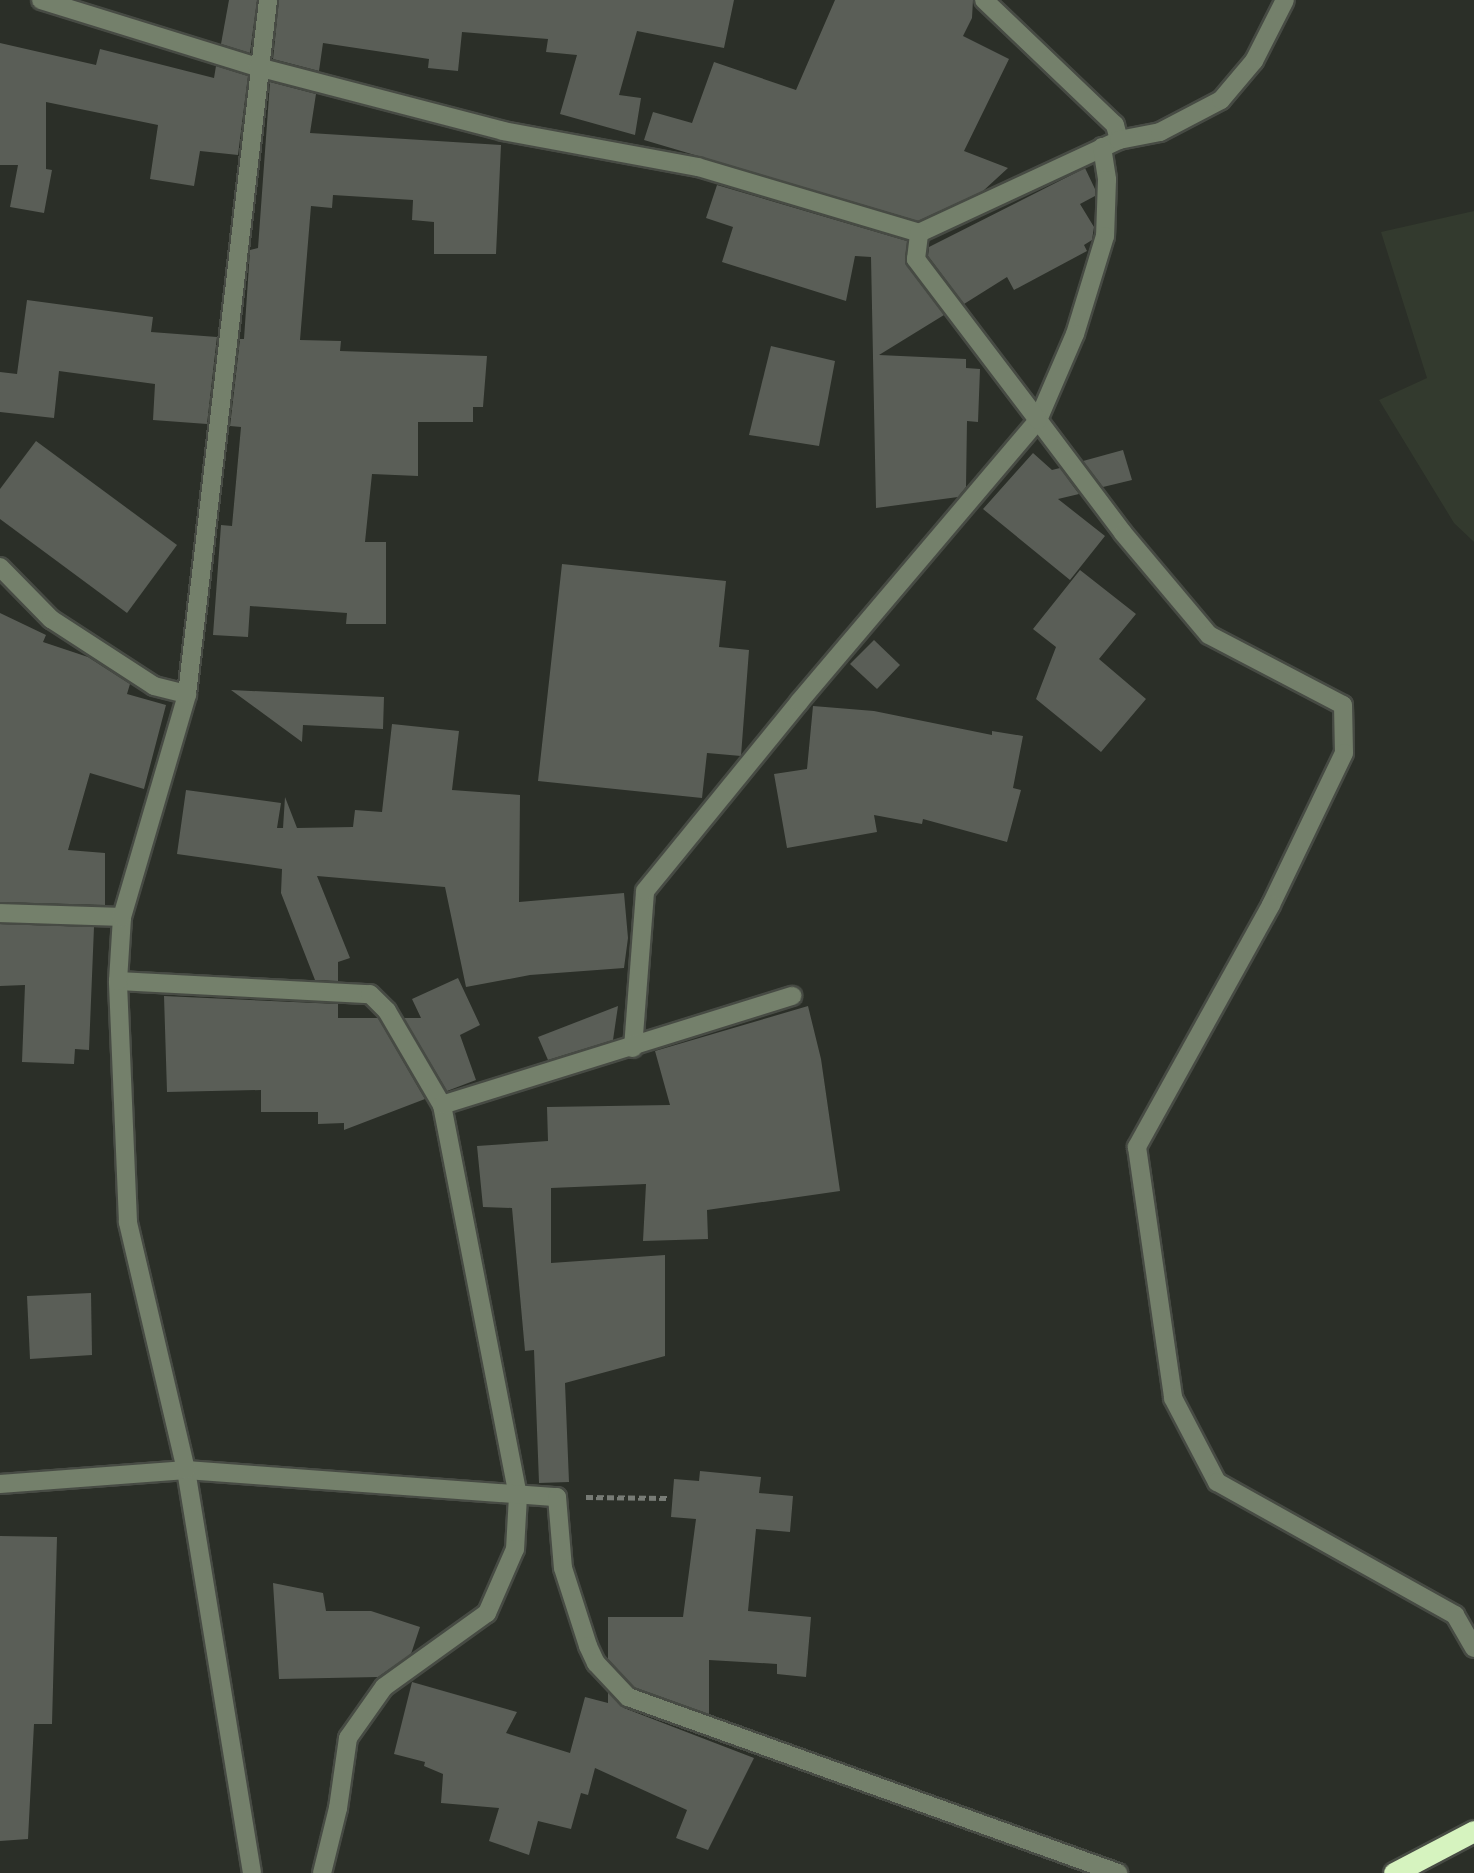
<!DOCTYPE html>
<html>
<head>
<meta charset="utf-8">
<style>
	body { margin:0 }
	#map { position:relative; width:1474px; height:1873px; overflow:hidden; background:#2b2f28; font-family:Lato,sans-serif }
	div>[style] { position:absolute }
	.built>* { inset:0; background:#333a2e }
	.building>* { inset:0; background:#5a5e57 }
	.path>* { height:4.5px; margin-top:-2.25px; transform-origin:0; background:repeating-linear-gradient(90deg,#787c76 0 7px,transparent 0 10.5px) }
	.roads { filter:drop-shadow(2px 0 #474b44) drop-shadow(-2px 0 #474b44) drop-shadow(0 2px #474b44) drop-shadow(0 -2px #474b44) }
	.minor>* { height:18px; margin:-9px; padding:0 9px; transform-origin:9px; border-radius:9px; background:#74806b }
	.highway>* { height:21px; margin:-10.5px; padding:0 10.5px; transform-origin:10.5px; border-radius:10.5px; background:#d6f3bf }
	span { translate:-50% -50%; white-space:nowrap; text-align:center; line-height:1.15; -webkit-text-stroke:5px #21251f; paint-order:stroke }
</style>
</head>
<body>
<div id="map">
	<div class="built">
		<i style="clip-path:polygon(1474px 211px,1474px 542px,1454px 523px,1379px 400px,1427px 378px,1381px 232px)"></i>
	</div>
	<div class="building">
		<i style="clip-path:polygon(229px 0,257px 0,250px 53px,221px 44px)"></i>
		<i style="clip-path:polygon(279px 0,734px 0,724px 48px,637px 31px,619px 95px,641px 98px,635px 135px,560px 114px,577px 55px,546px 52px,548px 39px,462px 32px,458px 71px,428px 68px,429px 59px,323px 43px,319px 71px,273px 59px)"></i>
		<i style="clip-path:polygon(835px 0,973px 0,972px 18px,963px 36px,1009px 59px,964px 151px,1008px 168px,983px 191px,918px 221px,644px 140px,653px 112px,692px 123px,714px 62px,796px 90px)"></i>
		<i style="clip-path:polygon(0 43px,96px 65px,100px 49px,214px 78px,216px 66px,248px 76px,238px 155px,200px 151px,194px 186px,150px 179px,158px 125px,46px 102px,46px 169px,52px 170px,44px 213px,10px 207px,18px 165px,0 165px)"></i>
		<i style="clip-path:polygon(270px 82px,316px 94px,310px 133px,501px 145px,496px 254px,434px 254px,434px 222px,412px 220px,413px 200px,333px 195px,332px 208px,311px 206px,300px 340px,341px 341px,340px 351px,487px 356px,483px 407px,473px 407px,473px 422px,418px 422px,418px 476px,372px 474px,365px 542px,386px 542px,386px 624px,346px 624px,347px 613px,250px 606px,248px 637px,213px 635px,221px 525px,232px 526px,241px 427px,230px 426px,240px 339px,244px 339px,250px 250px,258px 248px)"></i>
		<i style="clip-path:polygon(1085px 168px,1095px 189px,1095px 196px,1080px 204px,1094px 227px,1092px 240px,1084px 245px,1087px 251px,1014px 290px,1007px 277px,964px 304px,928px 256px,929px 247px)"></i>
		<i style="clip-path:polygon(717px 185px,907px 241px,907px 266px,944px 315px,879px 355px,966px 359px,966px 368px,980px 369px,978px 422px,967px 421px,966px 487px,958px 497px,876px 508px,871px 257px,855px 256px,846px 301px,722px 262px,733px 227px,706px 218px)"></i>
		<i style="clip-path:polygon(27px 300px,153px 317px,151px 332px,217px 337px,207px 424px,153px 420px,155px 384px,59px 371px,54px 418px,0 412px,0 372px,17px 374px)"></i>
		<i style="clip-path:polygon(771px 346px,835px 361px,819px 446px,749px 435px)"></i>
		<i style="clip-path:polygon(36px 441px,177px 545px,127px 613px,0 519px,0 489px)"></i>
		<i style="clip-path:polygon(1123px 450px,1132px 480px,1103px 487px,1083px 461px)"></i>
		<i style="clip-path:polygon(1033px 453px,1052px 470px,1060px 468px,1079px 494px,1058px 499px,1105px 536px,1070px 580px,983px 509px)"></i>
		<i style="clip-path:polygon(562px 564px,726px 581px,719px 647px,749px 650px,741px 756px,707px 753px,702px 798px,538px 781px)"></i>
		<i style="clip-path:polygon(1080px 570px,1136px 614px,1099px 659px,1146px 699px,1101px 752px,1036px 699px,1056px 647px,1033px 629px)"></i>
		<i style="clip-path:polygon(0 613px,46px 635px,43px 642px,88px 657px,130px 684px,127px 694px,166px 705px,144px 789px,90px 773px,68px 850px,105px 853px,105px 905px,0 902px)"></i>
		<i style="clip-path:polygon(874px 640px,900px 665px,877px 689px,850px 664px)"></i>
		<i style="clip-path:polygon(231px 690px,384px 697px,383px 729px,303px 725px,302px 742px)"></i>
		<i style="clip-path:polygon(813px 706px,874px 711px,992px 735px,992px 731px,1023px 736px,1013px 788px,1021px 790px,1007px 842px,923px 819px,922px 824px,874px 815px,877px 832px,787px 848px,774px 774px,807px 769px)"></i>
		<i style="clip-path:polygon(392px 724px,459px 731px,452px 790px,520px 795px,519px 902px,624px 893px,628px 938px,624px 968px,530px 975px,466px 987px,445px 887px,317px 876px,350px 958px,338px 962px,338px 981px,315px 980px,281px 893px,282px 869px,177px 854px,186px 790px,281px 803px,277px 828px,283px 828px,285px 797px,297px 828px,353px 827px,355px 810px,382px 812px)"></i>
		<i style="clip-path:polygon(0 924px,94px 927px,89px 1050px,75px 1049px,74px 1064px,22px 1062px,25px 985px,0 986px)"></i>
		<i style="clip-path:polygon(458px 978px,480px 1025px,460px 1035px,476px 1080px,447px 1091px,404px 1018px,421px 1018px,412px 999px)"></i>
		<i style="clip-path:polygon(164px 996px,338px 1004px,338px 1018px,378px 1018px,425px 1099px,344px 1130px,344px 1123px,318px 1124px,318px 1112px,261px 1112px,261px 1090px,167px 1092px)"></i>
		<i style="clip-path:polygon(618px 1006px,613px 1040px,548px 1060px,538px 1037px)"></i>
		<i style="clip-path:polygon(808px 1006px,821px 1059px,840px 1191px,707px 1210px,708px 1239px,643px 1241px,646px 1184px,551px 1188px,551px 1263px,665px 1255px,665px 1356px,565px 1383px,569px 1482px,539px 1483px,534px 1350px,525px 1351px,512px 1208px,483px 1207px,477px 1146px,548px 1141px,547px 1107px,670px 1105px,655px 1051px)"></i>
		<i style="clip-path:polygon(91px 1293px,92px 1355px,30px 1359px,27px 1296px)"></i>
		<i style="clip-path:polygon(700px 1471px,761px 1477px,759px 1493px,793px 1496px,790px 1532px,756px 1529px,748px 1611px,811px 1617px,806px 1677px,777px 1674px,777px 1664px,709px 1660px,709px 1714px,634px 1687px,608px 1659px,608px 1617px,683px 1617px,696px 1519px,671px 1517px,674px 1479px,699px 1481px)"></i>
		<i style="clip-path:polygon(0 1536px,57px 1537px,52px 1724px,34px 1724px,28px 1839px,0 1841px)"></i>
		<i style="clip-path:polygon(273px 1583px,323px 1593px,326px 1611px,371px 1611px,420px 1627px,411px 1654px,378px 1677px,279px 1679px)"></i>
		<i style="clip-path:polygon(412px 1682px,517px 1712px,506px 1733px,570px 1753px,585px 1697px,608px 1703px,608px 1692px,624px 1708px,754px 1758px,708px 1850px,676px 1838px,687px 1810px,595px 1768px,588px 1795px,581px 1793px,571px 1829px,538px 1821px,529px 1855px,489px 1841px,499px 1808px,441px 1803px,443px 1774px,424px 1766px,425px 1762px,394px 1754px)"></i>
	</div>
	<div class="path">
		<i style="left:586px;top:1497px;width:81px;rotate:0.7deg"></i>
	</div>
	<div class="roads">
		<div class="minor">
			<i style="left:41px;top:0;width:227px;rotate:17.2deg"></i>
			<i style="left:258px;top:67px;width:253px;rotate:14.6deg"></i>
			<i style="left:503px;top:131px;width:198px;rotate:10.5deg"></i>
			<i style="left:698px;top:167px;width:231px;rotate:16.6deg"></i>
			<i style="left:919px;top:233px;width:221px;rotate:-24.9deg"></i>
			<i style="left:1119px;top:140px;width:16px;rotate:-105deg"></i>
			<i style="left:1115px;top:125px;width:181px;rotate:-136.3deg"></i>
			<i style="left:1119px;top:140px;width:42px;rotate:-11deg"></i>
			<i style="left:1160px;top:132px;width:69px;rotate:-27.7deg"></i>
			<i style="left:1221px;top:100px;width:51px;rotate:-49.8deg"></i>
			<i style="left:1254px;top:61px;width:68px;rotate:-63.1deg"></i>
			<i style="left:1102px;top:147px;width:33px;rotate:81deg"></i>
			<i style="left:1107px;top:180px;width:56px;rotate:92deg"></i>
			<i style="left:1105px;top:236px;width:102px;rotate:107deg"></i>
			<i style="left:1075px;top:334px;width:94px;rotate:113.3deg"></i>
			<i style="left:1038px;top:420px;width:141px;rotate:53deg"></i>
			<i style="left:1123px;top:533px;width:133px;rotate:49.9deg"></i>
			<i style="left:1209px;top:635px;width:151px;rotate:27.6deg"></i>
			<i style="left:1343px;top:705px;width:48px;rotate:88.8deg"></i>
			<i style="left:1344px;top:753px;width:169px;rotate:115.7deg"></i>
			<i style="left:1271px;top:905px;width:277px;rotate:119deg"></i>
			<i style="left:1137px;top:1147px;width:254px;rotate:81.8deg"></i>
			<i style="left:1173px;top:1398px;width:95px;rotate:62.4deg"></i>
			<i style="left:1217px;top:1482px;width:273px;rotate:29.2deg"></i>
			<i style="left:1455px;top:1615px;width:38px;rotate:60deg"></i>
			<i style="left:0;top:567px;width:73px;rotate:45.6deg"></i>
			<i style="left:51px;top:619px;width:123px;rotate:33deg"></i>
			<i style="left:154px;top:686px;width:34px;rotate:14deg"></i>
			<i style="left:0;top:913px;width:122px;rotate:1.9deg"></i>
			<i style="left:118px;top:981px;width:252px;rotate:3deg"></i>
			<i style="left:370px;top:994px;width:24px;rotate:45deg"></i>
			<i style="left:387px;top:1011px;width:109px;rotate:59.7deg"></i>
			<i style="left:442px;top:1105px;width:398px;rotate:79deg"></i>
			<i style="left:518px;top:1496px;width:53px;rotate:93.2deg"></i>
			<i style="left:515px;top:1549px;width:70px;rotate:113.6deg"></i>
			<i style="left:487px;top:1613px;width:127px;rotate:144.3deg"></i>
			<i style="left:384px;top:1687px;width:62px;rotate:125.2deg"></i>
			<i style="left:348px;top:1738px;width:71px;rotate:98.1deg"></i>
			<i style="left:338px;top:1808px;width:67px;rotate:103.8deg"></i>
			<i style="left:633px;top:1048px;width:157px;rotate:-85.6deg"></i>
			<i style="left:645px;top:891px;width:244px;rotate:-50.8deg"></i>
			<i style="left:799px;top:702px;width:370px;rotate:-49.7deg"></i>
			<i style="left:1038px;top:420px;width:202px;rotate:-127.2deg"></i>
			<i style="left:916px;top:259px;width:26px;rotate:-83deg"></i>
			<i style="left:442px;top:1105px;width:367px;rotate:-17.3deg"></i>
			<i style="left:0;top:1484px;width:187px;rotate:-4.3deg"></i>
			<i style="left:186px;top:1470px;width:372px;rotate:4.2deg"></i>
			<i style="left:557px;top:1497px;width:71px;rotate:85.2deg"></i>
			<i style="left:563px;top:1568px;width:82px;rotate:72.2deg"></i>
			<i style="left:588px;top:1646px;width:19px;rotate:65deg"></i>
			<i style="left:596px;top:1663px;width:47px;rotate:46.7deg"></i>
			<i style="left:628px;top:1697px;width:521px;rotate:19.76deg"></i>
			<i style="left:252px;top:1873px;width:408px;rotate:-99.3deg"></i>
			<i style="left:186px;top:1470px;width:255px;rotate:-103.2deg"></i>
			<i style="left:128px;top:1222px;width:241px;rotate:-92.4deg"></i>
			<i style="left:118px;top:981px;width:64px;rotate:-86.4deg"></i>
			<i style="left:122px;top:917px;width:232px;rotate:-73.7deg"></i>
			<i style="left:187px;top:694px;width:699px;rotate:-83.34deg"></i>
		</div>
		<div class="highway">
			<i style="left:1394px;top:1873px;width:90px;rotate:-27.7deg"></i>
		</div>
	</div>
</div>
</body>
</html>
